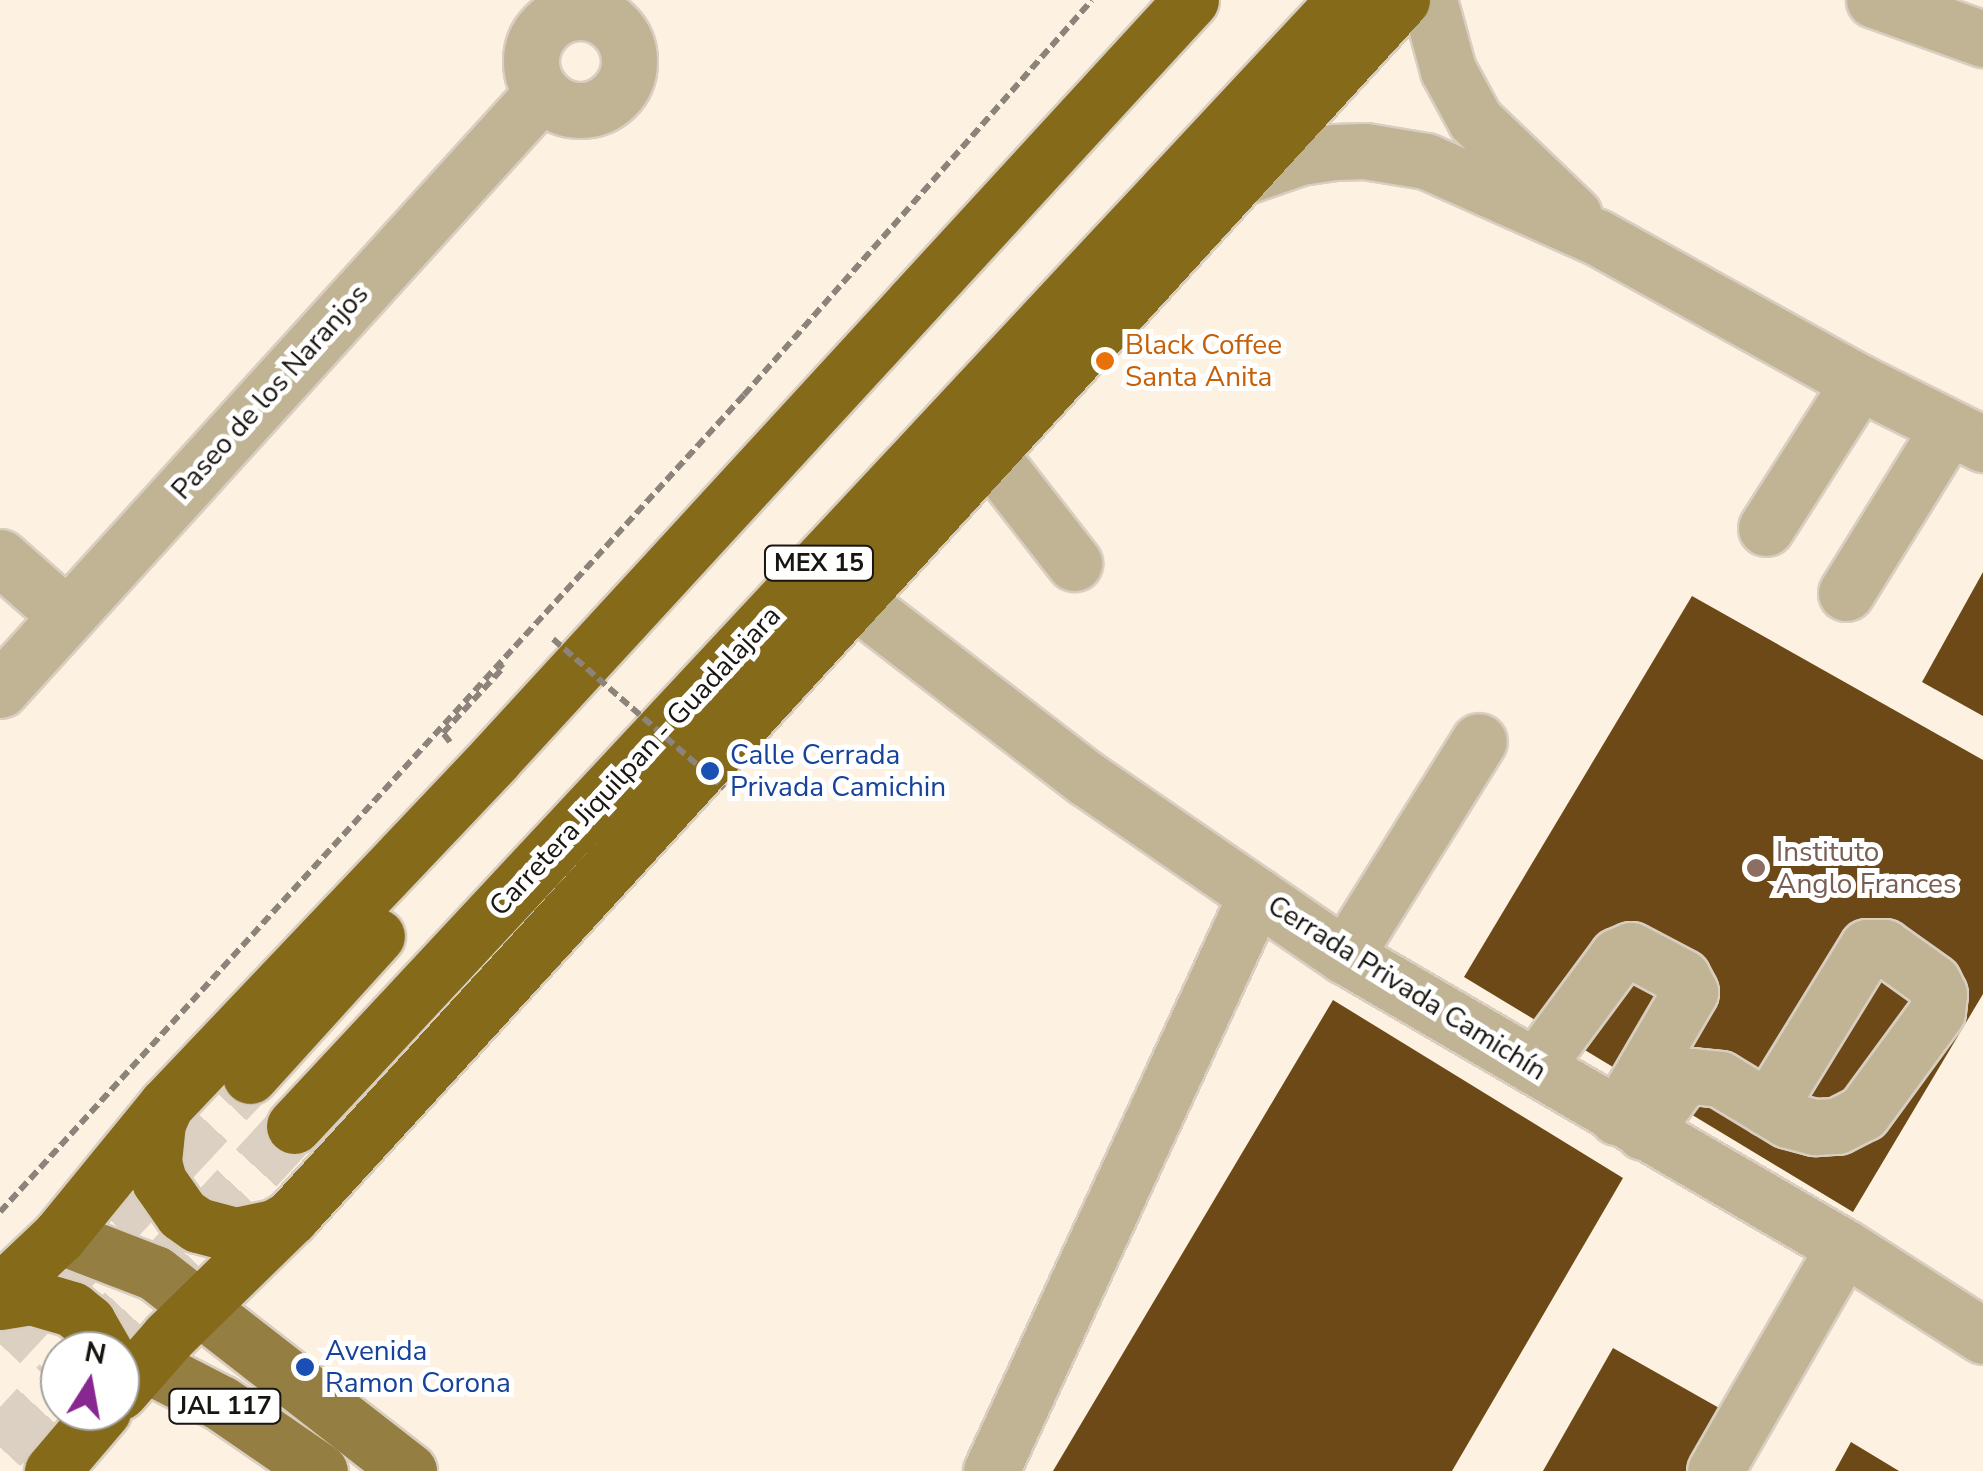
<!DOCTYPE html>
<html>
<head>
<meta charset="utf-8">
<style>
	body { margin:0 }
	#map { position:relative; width:1983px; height:1471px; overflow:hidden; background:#fdf1e2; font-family:"Nunito Sans",sans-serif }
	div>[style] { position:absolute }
	.building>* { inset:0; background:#6c4917 }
	.highway-tunnel>* { height:55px; margin-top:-27.5px; transform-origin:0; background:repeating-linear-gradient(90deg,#dbd0c2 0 55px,transparent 0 83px) }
	.path>* { height:6px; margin-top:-3px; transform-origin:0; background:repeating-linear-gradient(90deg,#8c847a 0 10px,transparent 0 15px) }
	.roads { filter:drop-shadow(2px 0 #d9cec0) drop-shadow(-2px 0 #d9cec0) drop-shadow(0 2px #d9cec0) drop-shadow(0 -2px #d9cec0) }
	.minor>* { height:55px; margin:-27.5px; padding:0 27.5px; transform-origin:27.5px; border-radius:27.5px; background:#c0b495 }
	.minor>.ring { margin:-27.5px; padding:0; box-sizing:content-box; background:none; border:55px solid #c0b495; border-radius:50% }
	.major>* { height:55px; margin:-27.5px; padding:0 27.5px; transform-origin:27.5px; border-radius:27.5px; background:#957e41 }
	.highway>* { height:55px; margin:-27.5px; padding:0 27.5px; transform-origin:27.5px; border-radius:27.5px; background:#856a1a }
	.path-bridge>* { height:6px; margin-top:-3px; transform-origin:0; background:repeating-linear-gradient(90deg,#8c847a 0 10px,transparent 0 15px) }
	.dots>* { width:28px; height:28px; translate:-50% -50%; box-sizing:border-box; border:5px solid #fff; border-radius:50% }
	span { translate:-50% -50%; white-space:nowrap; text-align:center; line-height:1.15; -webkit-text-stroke:10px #fff; paint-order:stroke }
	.shield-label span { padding:2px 8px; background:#fff; border:2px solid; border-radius:8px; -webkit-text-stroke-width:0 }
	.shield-label { font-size:25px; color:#191510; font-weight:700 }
	.food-label { font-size:28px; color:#c56008 }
	.left { translate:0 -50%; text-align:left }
	.street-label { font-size:28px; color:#191510 }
	.transit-label { font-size:28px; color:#164399 }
	.education-label { font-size:28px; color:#785e54 }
	.north { position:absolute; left:40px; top:1331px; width:100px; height:100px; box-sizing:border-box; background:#fff; border:2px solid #a3a19f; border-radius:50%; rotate:11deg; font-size:28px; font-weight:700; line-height:40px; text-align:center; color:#191510 }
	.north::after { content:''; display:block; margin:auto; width:35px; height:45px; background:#892790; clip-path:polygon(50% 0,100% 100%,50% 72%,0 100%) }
</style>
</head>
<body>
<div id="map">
	<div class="building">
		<i style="clip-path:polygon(1983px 572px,1983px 716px,1922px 682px)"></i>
		<i style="clip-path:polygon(1692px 596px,1983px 760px,1983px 994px,1853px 1212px,1464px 977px)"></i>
		<i style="clip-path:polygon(1333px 1000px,1623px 1178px,1452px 1471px,1053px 1471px)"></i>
		<i style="clip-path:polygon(1613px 1348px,1728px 1413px,1695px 1471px,1543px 1471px)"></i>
		<i style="clip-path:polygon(1851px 1442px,1899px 1471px,1835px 1471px)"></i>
	</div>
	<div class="highway-tunnel">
		<i style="left:0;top:1344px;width:367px;rotate:-47deg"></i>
		<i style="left:88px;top:1351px;width:305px;rotate:-47.5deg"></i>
		<i style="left:0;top:1447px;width:88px;rotate:-47.3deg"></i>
	</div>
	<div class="path">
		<i style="left:450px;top:742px;width:11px;rotate:-128deg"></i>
		<i style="left:443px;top:733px;width:88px;rotate:-47.3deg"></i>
		<i style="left:503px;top:668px;width:8px;rotate:-135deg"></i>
		<i style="left:0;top:1212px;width:1105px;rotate:-47.68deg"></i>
		<i style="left:744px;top:395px;width:526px;rotate:-48.62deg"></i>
	</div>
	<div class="roads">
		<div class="minor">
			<i style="left:1429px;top:0;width:73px;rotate:74.8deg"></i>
			<i style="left:1448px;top:70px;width:57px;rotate:61.6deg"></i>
			<i style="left:1475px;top:120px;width:137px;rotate:43.8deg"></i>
			<i style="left:1874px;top:0;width:116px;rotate:19.7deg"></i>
			<i class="ring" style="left:531px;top:12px;width:43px;height:43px"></i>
			<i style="left:1234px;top:180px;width:70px;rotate:-19.2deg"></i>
			<i style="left:1300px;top:157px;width:35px;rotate:-8deg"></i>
			<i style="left:1335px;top:152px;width:30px;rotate:-2deg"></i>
			<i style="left:1365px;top:151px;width:62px;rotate:9.3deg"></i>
			<i style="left:1426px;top:161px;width:187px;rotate:24deg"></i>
			<i style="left:1597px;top:237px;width:299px;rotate:29deg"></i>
			<i style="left:1859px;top:382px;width:139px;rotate:26.6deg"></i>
			<i style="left:990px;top:455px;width:137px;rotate:52.1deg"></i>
			<i style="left:1766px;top:528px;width:173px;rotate:-57.5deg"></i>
			<i style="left:0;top:557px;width:89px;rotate:41.4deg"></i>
			<i style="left:1846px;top:593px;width:195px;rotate:-58.2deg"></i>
			<i style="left:857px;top:602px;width:290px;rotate:37.6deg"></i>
			<i style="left:1087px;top:779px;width:313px;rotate:34.5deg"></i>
			<i style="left:1345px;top:956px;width:578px;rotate:30.25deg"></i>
			<i style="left:1844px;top:1247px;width:165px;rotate:32.6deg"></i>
			<i style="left:0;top:690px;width:804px;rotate:-47.77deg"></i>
			<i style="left:1345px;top:956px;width:253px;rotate:-58.1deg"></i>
			<i style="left:1535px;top:1067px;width:138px;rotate:-53.5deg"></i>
			<i style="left:1617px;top:956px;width:15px;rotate:-23deg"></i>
			<i style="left:1631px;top:950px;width:58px;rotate:27.9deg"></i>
			<i style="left:1682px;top:977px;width:17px;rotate:62deg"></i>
			<i style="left:1690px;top:992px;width:145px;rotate:120.3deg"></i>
			<i style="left:1643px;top:1132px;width:59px;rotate:-53.9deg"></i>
			<i style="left:1678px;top:1084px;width:16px;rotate:-30deg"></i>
			<i style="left:1692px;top:1076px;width:28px;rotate:6deg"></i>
			<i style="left:1720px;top:1079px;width:56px;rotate:31.1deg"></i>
			<i style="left:1768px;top:1108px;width:23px;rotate:31deg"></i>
			<i style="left:1788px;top:1120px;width:28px;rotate:15deg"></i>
			<i style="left:1815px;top:1127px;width:22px;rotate:-3deg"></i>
			<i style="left:1837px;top:1126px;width:29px;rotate:-27deg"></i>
			<i style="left:1863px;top:1113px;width:125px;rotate:-53.8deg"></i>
			<i style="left:1937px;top:1012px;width:18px;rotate:-84deg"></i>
			<i style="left:1939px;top:994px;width:13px;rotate:-117deg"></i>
			<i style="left:1933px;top:982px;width:60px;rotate:-144.5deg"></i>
			<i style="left:1884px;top:947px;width:17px;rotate:180deg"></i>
			<i style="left:1867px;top:947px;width:189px;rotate:121.6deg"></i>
			<i style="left:991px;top:1471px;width:634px;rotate:-65.29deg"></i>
			<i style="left:1715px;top:1471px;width:258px;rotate:-60.1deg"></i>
		</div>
		<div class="major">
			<i style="left:59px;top:1236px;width:103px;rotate:21.1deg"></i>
			<i style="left:155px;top:1273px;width:322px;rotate:37.9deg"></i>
			<i style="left:145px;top:1364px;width:85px;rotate:27.2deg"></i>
			<i style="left:221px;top:1403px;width:120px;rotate:34.5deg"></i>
		</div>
		<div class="highway">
			<i style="left:250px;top:1076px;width:189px;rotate:-47.8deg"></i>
			<i style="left:166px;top:1105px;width:20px;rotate:114deg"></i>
			<i style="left:158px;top:1123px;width:39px;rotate:96deg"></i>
			<i style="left:154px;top:1162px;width:20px;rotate:75deg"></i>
			<i style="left:159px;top:1181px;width:40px;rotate:55.1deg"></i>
			<i style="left:182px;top:1214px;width:19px;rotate:35deg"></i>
			<i style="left:198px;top:1225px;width:39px;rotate:15deg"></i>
			<i style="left:236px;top:1235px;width:39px;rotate:-12deg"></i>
			<i style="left:274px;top:1227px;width:20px;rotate:-30deg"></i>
			<i style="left:294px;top:1126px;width:1540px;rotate:-47deg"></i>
			<i style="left:0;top:1292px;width:81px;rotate:-43.5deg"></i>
			<i style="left:59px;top:1236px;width:169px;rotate:-50.8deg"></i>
			<i style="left:166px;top:1105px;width:478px;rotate:-46.5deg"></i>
			<i style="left:495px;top:758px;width:1029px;rotate:-47.44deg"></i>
			<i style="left:0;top:1302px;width:31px;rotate:-9deg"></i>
			<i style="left:31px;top:1297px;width:43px;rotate:16.3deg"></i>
			<i style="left:72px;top:1309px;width:21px;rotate:39deg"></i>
			<i style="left:88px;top:1322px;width:34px;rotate:60deg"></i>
			<i style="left:120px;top:1392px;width:74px;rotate:-48.8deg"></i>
			<i style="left:169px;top:1336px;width:170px;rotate:-44.3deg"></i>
			<i style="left:291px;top:1217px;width:1648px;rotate:-47.61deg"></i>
			<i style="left:52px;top:1471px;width:79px;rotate:-49.6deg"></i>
		</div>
	</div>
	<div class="path-bridge">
		<i style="left:553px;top:639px;width:227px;rotate:41.1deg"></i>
	</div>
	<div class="dots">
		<i style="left:1105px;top:361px;background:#e8710a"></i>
		<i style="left:710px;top:771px;background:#1a4fb4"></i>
		<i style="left:1756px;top:868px;background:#8d6e63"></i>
		<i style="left:305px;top:1367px;background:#1a4fb4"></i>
	</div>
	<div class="shield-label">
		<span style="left:819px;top:563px">MEX 15</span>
		<span style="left:225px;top:1406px">JAL 117</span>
	</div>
	<div class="food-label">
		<span class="left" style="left:1125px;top:361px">Black Coffee<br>Santa Anita</span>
	</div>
	<div class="street-label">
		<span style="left:270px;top:392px;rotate:-48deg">Paseo de los Naranjos</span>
		<span style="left:635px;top:761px;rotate:-47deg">Carretera Jiquilpan - Guadalajara</span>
		<span style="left:1407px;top:988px;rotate:32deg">Cerrada Privada Camichín</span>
	</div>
	<div class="transit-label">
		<span class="left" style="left:730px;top:771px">Calle Cerrada<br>Privada Camichin</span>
		<span class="left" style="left:325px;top:1367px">Avenida<br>Ramon Corona</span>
	</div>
	<div class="education-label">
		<span class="left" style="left:1776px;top:868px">Instituto<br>Anglo Frances</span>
	</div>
	<div class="north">N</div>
</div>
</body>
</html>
